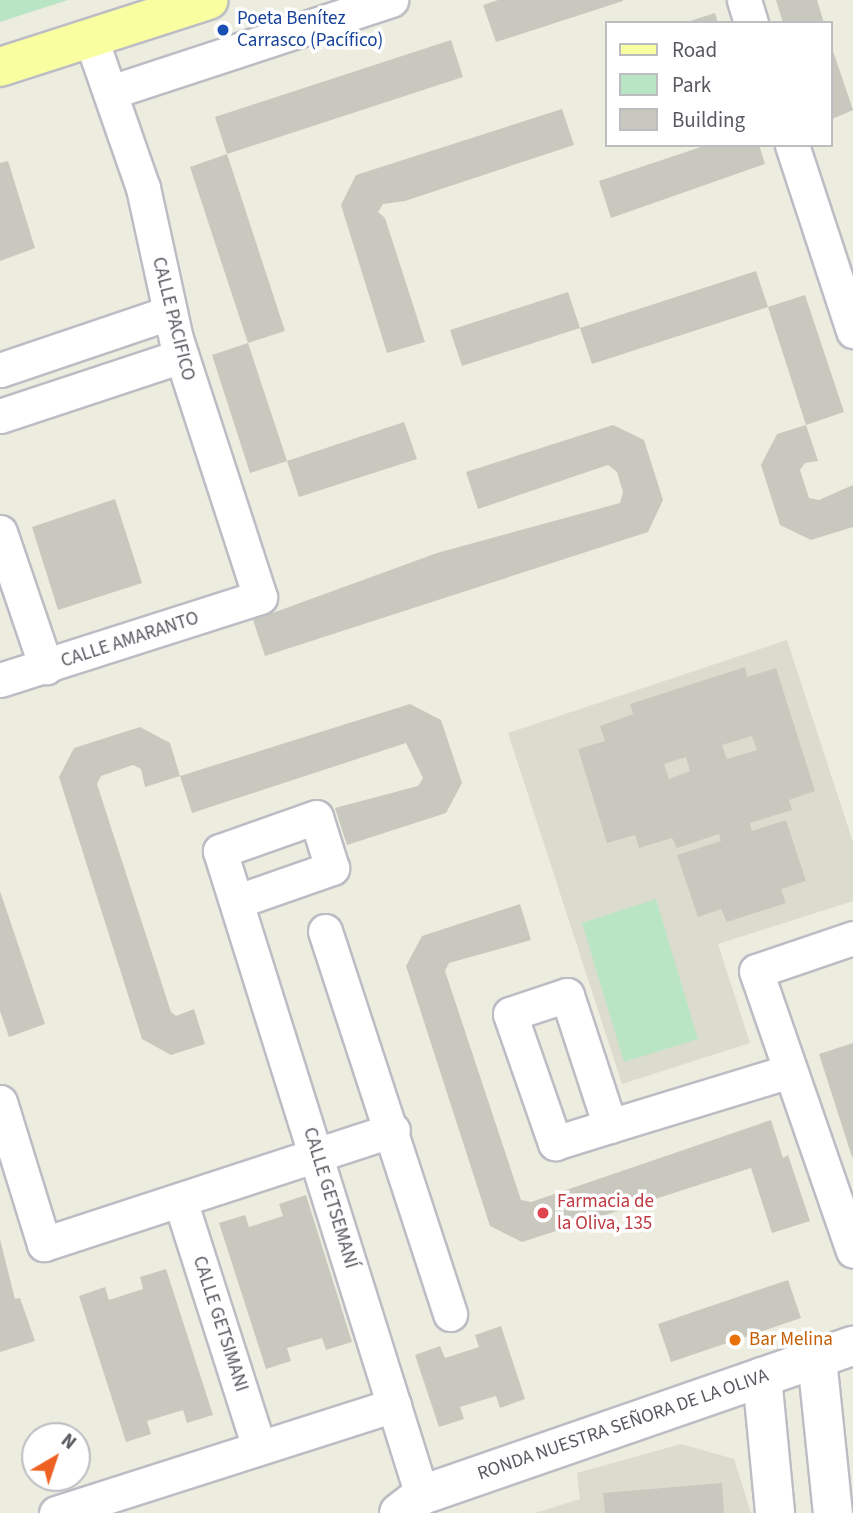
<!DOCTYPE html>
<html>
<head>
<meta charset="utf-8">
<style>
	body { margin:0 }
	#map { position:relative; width:853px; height:1513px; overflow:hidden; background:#ececdf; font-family:"Source Sans 3",sans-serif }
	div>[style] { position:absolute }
	.education>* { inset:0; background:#dcdcce }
	.green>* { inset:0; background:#bae5c4 }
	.building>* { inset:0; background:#c9c8be }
	.roads { filter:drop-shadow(2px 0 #bcbdc4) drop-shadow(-2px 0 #bcbdc4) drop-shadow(0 2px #bcbdc4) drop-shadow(0 -2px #bcbdc4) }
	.minor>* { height:33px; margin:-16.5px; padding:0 16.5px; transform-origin:16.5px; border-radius:16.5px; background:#fff }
	.tertiary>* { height:38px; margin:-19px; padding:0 19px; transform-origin:19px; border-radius:19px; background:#fff }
	.primary>* { height:38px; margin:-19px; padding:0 19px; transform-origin:19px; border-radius:19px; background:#f9ffa1 }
	.dots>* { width:19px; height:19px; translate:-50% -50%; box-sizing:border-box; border:4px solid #fff; border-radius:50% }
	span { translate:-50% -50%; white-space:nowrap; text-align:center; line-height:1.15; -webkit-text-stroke:7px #fff; paint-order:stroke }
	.transit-label { font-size:19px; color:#164399 }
	.left { translate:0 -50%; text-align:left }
	.street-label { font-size:19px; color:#585a61 }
	.health-label { font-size:19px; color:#be3a42 }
	.food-label { font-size:19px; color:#c56008 }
	.legend { position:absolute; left:605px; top:21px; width:228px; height:126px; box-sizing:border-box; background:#fff; border:2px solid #bcbdc0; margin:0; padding:9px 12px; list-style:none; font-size:21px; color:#585a61 }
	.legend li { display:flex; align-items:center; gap:14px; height:35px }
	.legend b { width:35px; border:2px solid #bcbdc0 }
	.north { position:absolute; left:21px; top:1422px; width:70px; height:70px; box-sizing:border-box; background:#fff; border:2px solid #bcbdc0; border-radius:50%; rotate:39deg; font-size:19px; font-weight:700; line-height:28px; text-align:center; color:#585a61 }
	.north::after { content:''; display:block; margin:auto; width:24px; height:32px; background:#ef6122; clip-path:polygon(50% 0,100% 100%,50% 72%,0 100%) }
</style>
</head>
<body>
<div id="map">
	<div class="education">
		<i style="clip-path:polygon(787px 640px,853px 842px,853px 901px,718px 944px,750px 1043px,622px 1084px,508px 733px)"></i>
		<i style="clip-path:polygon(681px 1444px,734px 1459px,751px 1513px,535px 1513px,580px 1499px,577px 1473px)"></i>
	</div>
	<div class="green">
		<i style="clip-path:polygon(0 0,68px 0,0 22px)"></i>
		<i style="clip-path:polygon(656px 899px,698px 1039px,624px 1062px,582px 923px)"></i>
	</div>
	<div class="building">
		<i style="clip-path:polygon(498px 0,623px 0,623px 1px,496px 42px,483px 5px)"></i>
		<i style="clip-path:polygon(776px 0,817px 0,824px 23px,783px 23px)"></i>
		<i style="clip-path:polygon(715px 13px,718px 23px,687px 23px,687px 22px)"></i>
		<i style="clip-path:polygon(451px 40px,463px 77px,227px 154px,285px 331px,248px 343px,287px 461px,250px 473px,212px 355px,248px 343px,190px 167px,227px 154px,215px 117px)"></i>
		<i style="clip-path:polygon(830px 42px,853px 110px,830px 120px)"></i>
		<i style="clip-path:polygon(562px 109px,574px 145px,405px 201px,383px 204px,378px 212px,385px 218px,425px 342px,387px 353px,341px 205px,356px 175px)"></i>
		<i style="clip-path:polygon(707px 145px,759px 145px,765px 164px,611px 218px,599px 181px)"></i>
		<i style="clip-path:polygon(8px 161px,35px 248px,0 261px,0 163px)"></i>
		<i style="clip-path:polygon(756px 271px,768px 307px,592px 364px,580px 328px)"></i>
		<i style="clip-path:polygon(568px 292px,580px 328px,462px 366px,450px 330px)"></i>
		<i style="clip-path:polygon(805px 295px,844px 412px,806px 425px,768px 307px)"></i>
		<i style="clip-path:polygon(404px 422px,417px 459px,299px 497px,287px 461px)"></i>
		<i style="clip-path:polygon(613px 425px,644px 440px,663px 500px,648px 532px,265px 656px,253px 620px,437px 553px,620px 503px,623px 492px,617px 472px,608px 465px,478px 509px,466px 472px)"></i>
		<i style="clip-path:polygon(806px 425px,818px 461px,805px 463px,800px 470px,809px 498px,819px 500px,853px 485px,853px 527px,811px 540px,780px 525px,761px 465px,777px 434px)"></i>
		<i style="clip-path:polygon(115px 499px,142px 583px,58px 610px,32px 527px)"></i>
		<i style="clip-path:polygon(evenodd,745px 667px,747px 677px,776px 668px,815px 791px,789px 800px,792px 810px,750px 823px,752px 831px,786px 820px,806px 881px,781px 889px,786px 903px,727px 922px,721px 909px,698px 917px,677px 855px,721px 841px,719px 834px,677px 848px,672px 838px,639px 848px,635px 835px,607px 843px,578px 749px,605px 741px,600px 726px,633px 714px,630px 704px,745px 667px,752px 736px,757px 750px,727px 759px,722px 745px,752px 736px,745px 667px,686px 757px,690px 771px,669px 779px,664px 764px,686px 757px)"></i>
		<i style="clip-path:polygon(410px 704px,441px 720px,462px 783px,446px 813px,347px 845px,335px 808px,418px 786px,423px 778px,406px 743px,192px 813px,180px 776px,145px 787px,141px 769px,133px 765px,101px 776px,97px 784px,171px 1012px,176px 1016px,194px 1009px,205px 1044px,171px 1055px,142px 1039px,59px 777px,74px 748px,140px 727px,170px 743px,180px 776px)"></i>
		<i style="clip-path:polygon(0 891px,45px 1024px,9px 1037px,0 1011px)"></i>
		<i style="clip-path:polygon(520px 904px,531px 940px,449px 963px,445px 971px,521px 1200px,531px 1202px,771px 1120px,783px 1158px,788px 1155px,810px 1221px,772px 1233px,751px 1168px,522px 1242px,490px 1226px,406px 966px,422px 936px)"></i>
		<i style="clip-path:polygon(853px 1043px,853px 1157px,852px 1157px,819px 1054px)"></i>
		<i style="clip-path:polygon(306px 1195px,352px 1342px,326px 1350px,322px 1338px,287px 1348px,291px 1361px,266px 1369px,219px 1223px,245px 1215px,249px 1227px,283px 1216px,279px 1204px)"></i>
		<i style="clip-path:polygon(0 1239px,15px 1299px,20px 1298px,35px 1341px,0 1352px)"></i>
		<i style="clip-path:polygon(166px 1269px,213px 1415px,187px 1423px,183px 1410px,147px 1421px,151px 1434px,126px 1442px,79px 1296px,105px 1287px,109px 1300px,143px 1289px,140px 1277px)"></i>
		<i style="clip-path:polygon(788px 1280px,801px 1318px,671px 1362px,658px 1324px)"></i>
		<i style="clip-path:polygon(501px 1326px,525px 1399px,500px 1408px,496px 1396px,460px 1407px,464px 1419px,439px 1427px,415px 1355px,440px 1346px,445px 1358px,479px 1347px,475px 1335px)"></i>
		<i style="clip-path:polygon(722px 1483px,724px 1513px,605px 1513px,603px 1493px)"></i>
	</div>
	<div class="roads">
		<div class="minor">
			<i style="left:744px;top:0;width:24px;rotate:73deg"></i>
			<i style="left:111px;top:92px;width:295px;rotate:-18.2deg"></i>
			<i style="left:792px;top:145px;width:196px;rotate:71.8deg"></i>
			<i style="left:0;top:370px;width:177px;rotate:-18.7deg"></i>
			<i style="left:0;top:416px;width:191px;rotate:-18.3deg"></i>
			<i style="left:0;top:532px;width:143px;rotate:71.2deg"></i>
			<i style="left:0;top:680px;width:273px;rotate:-17.7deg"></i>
			<i style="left:260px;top:597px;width:271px;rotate:-108deg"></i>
			<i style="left:176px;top:339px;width:155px;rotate:-102.3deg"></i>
			<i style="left:143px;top:188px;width:158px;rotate:-109.2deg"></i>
			<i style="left:238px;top:901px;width:100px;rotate:-19.3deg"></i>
			<i style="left:332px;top:868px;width:53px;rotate:-107.4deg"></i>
			<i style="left:316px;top:817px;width:102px;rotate:160.5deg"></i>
			<i style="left:220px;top:851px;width:675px;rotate:72.59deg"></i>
			<i style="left:325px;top:931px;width:403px;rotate:71.9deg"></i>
			<i style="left:853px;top:938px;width:102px;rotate:161.2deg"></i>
			<i style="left:756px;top:971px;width:296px;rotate:70.9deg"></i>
			<i style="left:0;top:1102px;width:149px;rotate:72.8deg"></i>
			<i style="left:44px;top:1244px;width:367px;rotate:-18.1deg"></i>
			<i style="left:610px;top:1126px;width:138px;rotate:-108.2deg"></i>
			<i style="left:567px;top:995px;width:60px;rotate:161.6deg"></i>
			<i style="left:510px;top:1014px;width:137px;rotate:70.8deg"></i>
			<i style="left:555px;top:1143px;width:58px;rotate:-17.2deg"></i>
			<i style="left:610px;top:1126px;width:188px;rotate:-17deg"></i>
			<i style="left:180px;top:1200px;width:260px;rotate:72.3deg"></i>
			<i style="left:56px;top:1513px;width:355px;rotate:-17.7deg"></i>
		</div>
		<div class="tertiary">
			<i style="left:817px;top:1359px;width:155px;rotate:84.1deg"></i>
			<i style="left:762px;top:1377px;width:137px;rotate:84.5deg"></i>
			<i style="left:399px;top:1513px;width:29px;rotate:-38deg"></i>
			<i style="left:422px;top:1495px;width:456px;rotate:-19.1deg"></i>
		</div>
		<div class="primary">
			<i style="left:0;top:67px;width:219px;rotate:-17.8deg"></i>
		</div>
	</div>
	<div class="dots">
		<i style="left:223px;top:30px;background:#1a4fb4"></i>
		<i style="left:543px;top:1213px;background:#e0444e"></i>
		<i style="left:735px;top:1340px;background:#e8710a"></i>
	</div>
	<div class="transit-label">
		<span class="left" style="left:237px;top:30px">Poeta Benítez<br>Carrasco (Pacífico)</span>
	</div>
	<div class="street-label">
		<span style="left:173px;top:319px;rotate:76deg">CALLE PACIFICO</span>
		<span style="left:130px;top:640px;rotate:-18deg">CALLE AMARANTO</span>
		<span style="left:330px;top:1198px;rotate:73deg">CALLE GETSEMANÍ</span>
		<span style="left:220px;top:1324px;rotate:72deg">CALLE GETSIMANI</span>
		<span style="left:623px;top:1425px;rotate:-19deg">RONDA NUESTRA SEÑORA DE LA OLIVA</span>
	</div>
	<div class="health-label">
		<span class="left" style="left:557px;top:1213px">Farmacia de<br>la Oliva, 135</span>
	</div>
	<div class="food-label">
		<span class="left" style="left:749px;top:1340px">Bar Melina</span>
	</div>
	<ul class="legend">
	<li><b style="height:9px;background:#f9ffa1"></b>Road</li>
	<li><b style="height:19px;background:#bae5c4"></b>Park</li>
	<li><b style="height:19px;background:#c9c8be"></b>Building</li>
	</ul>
	<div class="north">N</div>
</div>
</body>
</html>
